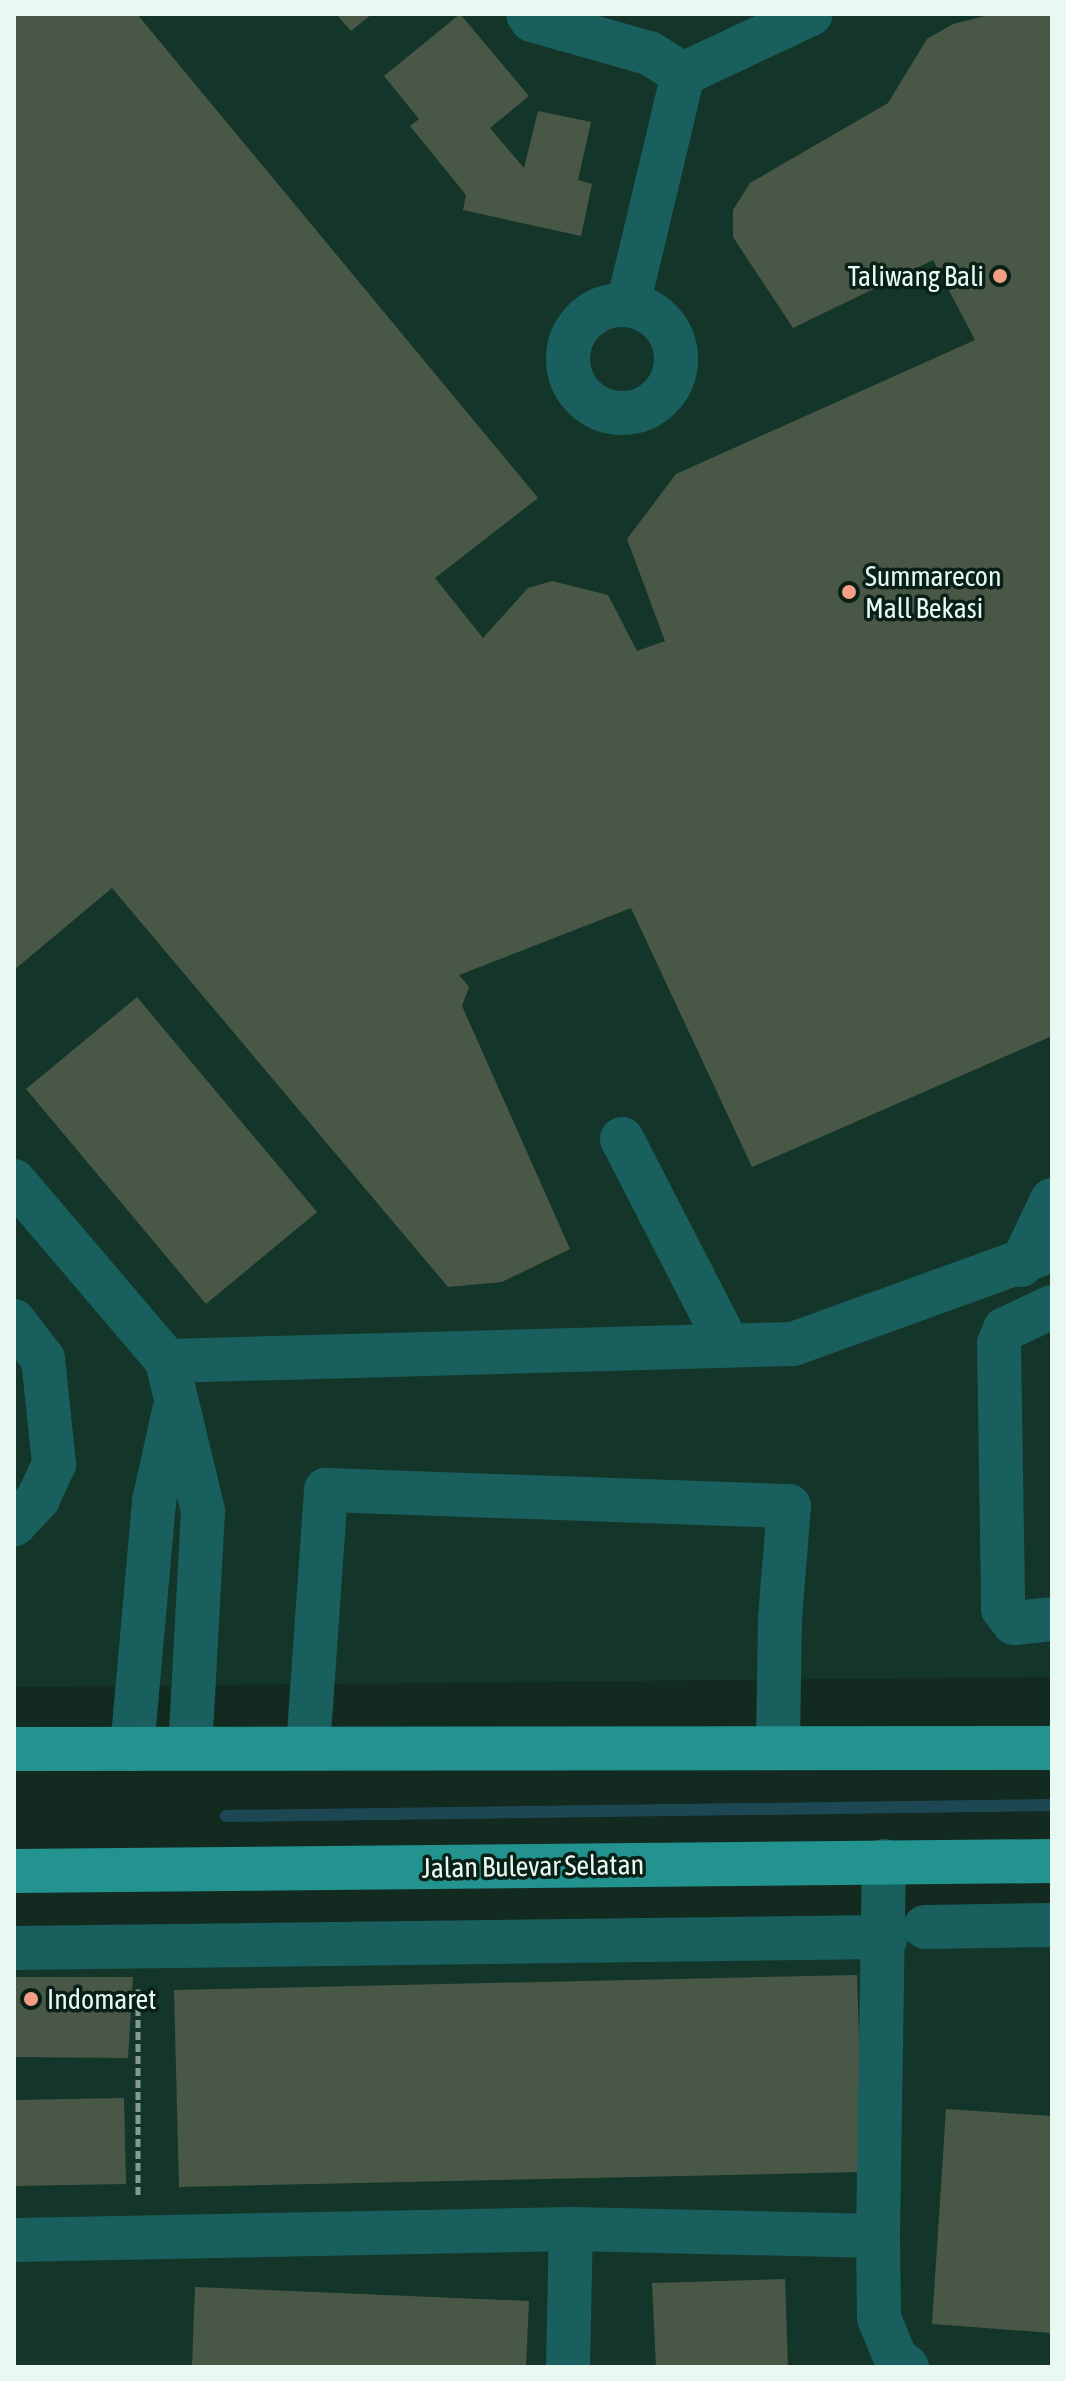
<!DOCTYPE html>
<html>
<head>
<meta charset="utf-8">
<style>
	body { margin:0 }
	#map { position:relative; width:1066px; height:2381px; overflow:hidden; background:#132a21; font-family:"Asap Condensed",sans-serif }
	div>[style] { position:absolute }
	.built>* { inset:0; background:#143529 }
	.stream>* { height:12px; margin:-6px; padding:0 6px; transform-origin:6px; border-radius:6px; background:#1d4853 }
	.building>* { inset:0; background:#495846 }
	.path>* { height:5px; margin-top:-2.5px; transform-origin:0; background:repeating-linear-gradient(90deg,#889b93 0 8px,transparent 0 12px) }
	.minor>* { height:44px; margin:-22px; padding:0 22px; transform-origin:22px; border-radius:22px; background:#195f5d }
	.minor>.ring { margin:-22px; padding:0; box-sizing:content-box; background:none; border:44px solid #195f5d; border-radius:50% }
	.major>* { height:44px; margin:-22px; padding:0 22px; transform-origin:22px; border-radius:22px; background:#239390 }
	.dots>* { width:22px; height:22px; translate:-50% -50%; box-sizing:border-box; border:4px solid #092018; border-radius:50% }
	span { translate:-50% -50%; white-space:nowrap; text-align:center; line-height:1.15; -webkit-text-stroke:7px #092018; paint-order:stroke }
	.poi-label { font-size:28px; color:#e9f8f1 }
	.right { translate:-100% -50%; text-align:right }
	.left { translate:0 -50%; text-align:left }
	.street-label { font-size:28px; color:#e9f8f1 }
	.frame { position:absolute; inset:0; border:16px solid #e9f8f1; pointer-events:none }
</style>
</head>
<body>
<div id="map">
	<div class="built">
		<i style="clip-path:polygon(14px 14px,1052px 14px,1052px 1677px,14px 1687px)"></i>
		<i style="clip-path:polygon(1052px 1926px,1052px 2367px,14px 2367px,14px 1927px)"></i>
	</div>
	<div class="stream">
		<i style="left:226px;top:1816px;width:826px;rotate:-0.76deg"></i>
	</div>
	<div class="building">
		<i style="clip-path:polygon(14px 14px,137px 14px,538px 498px,435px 578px,483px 638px,528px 588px,552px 581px,608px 595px,637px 651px,665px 641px,627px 539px,676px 474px,975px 340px,933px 260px,793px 328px,733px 237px,733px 210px,750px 183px,888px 103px,927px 39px,953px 24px,993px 14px,1052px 14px,1052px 1036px,752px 1167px,631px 908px,459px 975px,469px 987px,462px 1006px,570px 1249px,502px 1282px,448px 1287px,112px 888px,14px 970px)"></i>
		<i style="clip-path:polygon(336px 14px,372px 14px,351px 31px)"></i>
		<i style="clip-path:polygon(460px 14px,529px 96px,490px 128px,524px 168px,538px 111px,591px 122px,578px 180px,592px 184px,581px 236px,463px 210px,466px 195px,410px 126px,419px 119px,384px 76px)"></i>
		<i style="clip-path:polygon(137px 997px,317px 1212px,206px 1304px,26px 1089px)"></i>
		<i style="clip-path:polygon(857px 1975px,863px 2172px,179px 2187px,174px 1990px)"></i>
		<i style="clip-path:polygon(14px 1977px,133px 1977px,128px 2058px,14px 2057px)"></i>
		<i style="clip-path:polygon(124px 2098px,126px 2184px,14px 2186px,14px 2100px)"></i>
		<i style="clip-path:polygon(946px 2109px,1052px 2116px,1052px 2333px,932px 2324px)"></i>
		<i style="clip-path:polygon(785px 2279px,788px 2367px,656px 2367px,652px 2283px)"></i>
		<i style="clip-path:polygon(195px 2287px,529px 2301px,526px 2367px,192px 2367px)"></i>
	</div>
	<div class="path">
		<i style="left:138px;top:2195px;width:206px;rotate:-90deg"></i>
	</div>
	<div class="minor">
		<i style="left:528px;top:14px;width:7px;rotate:56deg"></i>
		<i style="left:532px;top:20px;width:122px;rotate:15.8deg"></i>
		<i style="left:649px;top:53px;width:40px;rotate:32deg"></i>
		<i style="left:683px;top:74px;width:141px;rotate:-25.1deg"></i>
		<i class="ring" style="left:568px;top:305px;width:64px;height:64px"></i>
		<i style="left:628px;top:305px;width:237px;rotate:-76.6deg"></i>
		<i style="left:622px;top:1139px;width:232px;rotate:62.8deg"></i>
		<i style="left:14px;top:1181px;width:236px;rotate:49.6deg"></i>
		<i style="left:167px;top:1361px;width:154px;rotate:76.5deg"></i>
		<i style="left:203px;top:1511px;width:238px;rotate:93.1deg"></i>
		<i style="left:1021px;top:1265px;width:72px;rotate:-64.5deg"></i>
		<i style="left:1052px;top:1307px;width:52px;rotate:154.9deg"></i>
		<i style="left:1005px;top:1329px;width:15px;rotate:113deg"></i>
		<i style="left:999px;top:1343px;width:266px;rotate:89.1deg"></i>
		<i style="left:1003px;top:1609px;width:18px;rotate:52deg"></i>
		<i style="left:1014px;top:1623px;width:38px;rotate:-6deg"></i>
		<i style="left:14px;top:1321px;width:48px;rotate:52.7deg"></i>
		<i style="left:43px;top:1359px;width:106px;rotate:84deg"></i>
		<i style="left:54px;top:1464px;width:38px;rotate:115deg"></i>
		<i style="left:38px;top:1499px;width:35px;rotate:133deg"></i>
		<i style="left:167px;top:1361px;width:626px;rotate:-1.56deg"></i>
		<i style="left:793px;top:1344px;width:276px;rotate:-19.9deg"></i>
		<i style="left:308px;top:1748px;width:259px;rotate:-86deg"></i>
		<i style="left:326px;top:1490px;width:463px;rotate:2deg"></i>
		<i style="left:789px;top:1506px;width:111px;rotate:94.6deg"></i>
		<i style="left:780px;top:1617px;width:128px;rotate:90.9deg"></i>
		<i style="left:132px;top:1749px;width:249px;rotate:-84.9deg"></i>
		<i style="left:154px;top:1501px;width:92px;rotate:-77.5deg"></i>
		<i style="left:925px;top:1927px;width:127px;rotate:-0.9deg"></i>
		<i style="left:14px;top:1948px;width:872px;rotate:-0.72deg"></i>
		<i style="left:878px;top:2236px;width:82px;rotate:89.3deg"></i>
		<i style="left:879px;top:2318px;width:42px;rotate:67.7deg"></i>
		<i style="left:895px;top:2357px;width:16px;rotate:40deg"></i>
		<i style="left:14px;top:2240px;width:557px;rotate:-1.13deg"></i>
		<i style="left:571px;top:2229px;width:307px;rotate:1.3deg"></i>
		<i style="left:878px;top:2236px;width:375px;rotate:-89.1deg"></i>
		<i style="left:568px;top:2367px;width:138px;rotate:-88.8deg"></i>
	</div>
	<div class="major">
		<i style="left:14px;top:1749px;width:1038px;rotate:-0.06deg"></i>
		<i style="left:14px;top:1871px;width:1038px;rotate:-0.55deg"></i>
	</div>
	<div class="dots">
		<i style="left:1000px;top:276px;background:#f39f85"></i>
		<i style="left:849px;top:592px;background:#f39f85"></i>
		<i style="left:31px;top:1999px;background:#f39f85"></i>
	</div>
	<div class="poi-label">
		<span class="right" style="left:984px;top:276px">Taliwang Bali</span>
		<span class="left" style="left:865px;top:592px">Summarecon<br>Mall Bekasi</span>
		<span class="left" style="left:47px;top:1999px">Indomaret</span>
	</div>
	<div class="street-label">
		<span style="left:533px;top:1866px;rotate:-1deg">Jalan Bulevar Selatan</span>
	</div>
	<div class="frame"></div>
</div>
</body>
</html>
